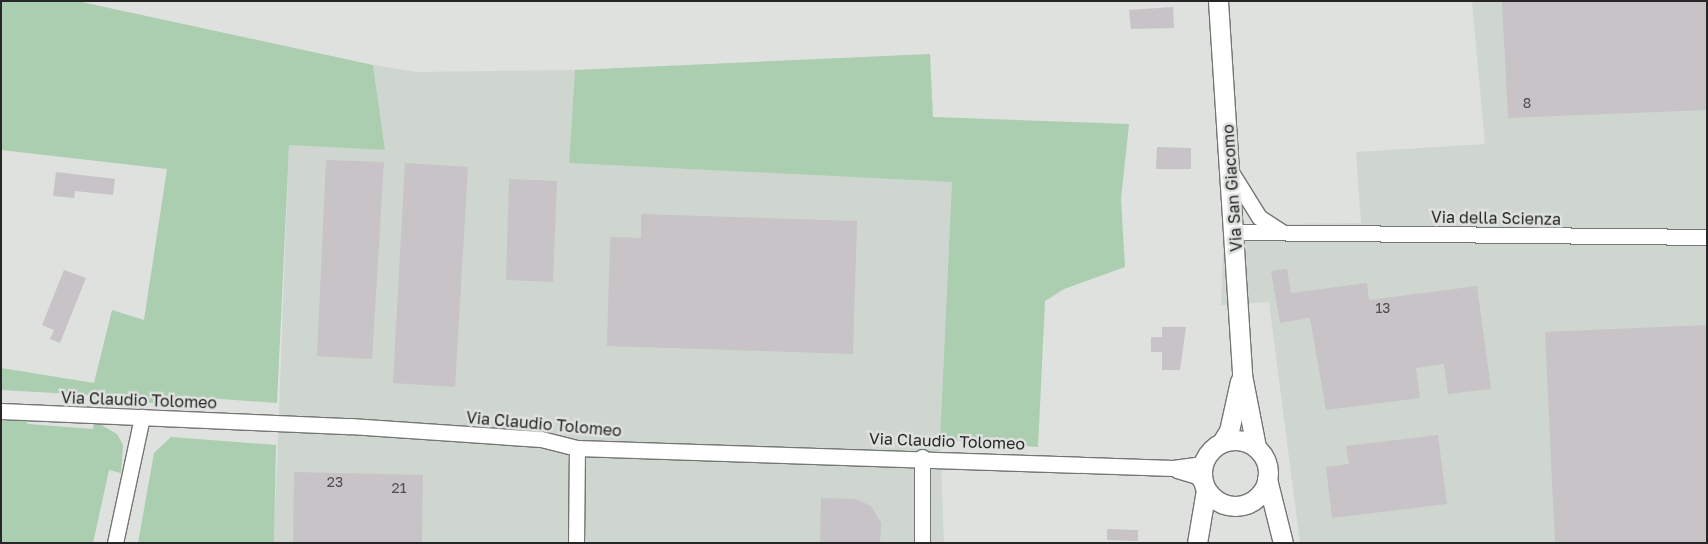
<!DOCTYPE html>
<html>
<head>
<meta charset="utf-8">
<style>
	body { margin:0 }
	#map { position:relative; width:1708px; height:544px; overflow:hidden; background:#dee1de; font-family:"Golos Text",sans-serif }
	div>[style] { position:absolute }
	.built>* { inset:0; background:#ced6cf }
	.green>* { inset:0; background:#abcdb0 }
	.building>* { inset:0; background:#c7c3c6 }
	.roads { filter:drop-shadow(1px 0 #737673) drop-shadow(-1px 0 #737673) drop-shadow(0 1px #737673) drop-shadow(0 -1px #737673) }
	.minor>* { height:15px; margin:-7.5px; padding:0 7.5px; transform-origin:7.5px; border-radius:7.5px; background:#fff }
	.tertiary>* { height:19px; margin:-9.5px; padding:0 9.5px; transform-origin:9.5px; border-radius:9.5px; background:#fff }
	.tertiary>.ring { margin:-9.5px; padding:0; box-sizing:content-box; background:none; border:19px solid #fff; border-radius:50% }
	span { translate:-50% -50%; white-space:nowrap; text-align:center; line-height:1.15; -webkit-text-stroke:5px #dee1de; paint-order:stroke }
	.number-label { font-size:14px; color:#4e4d4d }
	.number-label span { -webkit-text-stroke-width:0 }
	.street-label { font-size:16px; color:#252625 }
	.frame { position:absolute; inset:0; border:2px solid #252625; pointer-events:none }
</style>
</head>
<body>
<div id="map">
	<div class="built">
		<i style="clip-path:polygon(1472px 1px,1707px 1px,1707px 543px,1300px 543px,1269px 302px,1221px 305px,1224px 225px,1361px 223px,1356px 152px,1485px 144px)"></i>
		<i style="clip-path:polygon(373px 65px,417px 72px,575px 70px,569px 163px,952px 182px,940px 439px,944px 543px,274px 543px,289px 145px,385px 150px)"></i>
	</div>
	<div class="green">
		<i style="clip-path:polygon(1px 1px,77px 1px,373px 65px,385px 150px,289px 145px,277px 403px,179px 396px,178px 404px,97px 401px,92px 395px,1px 390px,1px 368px,94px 383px,112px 310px,144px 320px,167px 169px,1px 150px)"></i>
		<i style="clip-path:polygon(930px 54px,933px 117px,1129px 124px,1121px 199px,1125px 267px,1064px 289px,1045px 301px,1038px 447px,940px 439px,952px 182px,569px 163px,575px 70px)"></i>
		<i style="clip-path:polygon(24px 419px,28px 424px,93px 429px,94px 421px,117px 434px,123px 445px,121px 473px,109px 470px,93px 543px,1px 543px,1px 421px)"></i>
		<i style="clip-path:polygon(171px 437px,276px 445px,274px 543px,138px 543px,154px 453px)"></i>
	</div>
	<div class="building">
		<i style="clip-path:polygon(1502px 1px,1707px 1px,1707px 110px,1508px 118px)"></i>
		<i style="clip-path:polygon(1173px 7px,1174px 28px,1131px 29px,1129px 10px)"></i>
		<i style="clip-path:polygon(1157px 147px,1191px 148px,1191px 169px,1156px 169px)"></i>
		<i style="clip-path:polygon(326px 160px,384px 162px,372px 359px,317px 356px)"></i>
		<i style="clip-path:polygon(405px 163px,468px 167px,455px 387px,393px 383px)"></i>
		<i style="clip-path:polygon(56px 172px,115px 179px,113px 195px,75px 191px,74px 198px,53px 196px)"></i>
		<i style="clip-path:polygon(509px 179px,557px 181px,553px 282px,506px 280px)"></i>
		<i style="clip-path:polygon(641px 214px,857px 221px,853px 354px,607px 346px,610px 237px,641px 238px)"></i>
		<i style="clip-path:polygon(1287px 269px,1291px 293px,1367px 283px,1369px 300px,1477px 286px,1491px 389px,1448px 394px,1444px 364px,1416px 368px,1420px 398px,1326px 410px,1310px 318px,1280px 323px,1271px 271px)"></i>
		<i style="clip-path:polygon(64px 270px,86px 278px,60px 343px,50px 339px,54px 330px,42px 325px)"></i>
		<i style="clip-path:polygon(1707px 325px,1707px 543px,1555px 543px,1545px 332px)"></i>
		<i style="clip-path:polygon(1162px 327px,1186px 327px,1180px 370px,1162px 370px,1162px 352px,1151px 352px,1151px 337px,1162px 337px)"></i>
		<i style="clip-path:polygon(1438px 435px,1447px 504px,1332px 518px,1326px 467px,1349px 464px,1346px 446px)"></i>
		<i style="clip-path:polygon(294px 472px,423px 475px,422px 543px,293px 543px)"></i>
		<i style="clip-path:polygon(821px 498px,856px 499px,871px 506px,881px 523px,880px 543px,820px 543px)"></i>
		<i style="clip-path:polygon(1107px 529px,1138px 530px,1138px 541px,1107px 540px)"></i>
	</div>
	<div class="roads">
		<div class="minor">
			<i style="left:1231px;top:172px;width:53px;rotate:58.1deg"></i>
			<i style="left:1259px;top:217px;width:27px;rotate:33deg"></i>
			<i style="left:1236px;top:232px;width:471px;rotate:0.6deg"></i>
			<i style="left:1px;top:411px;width:349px;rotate:2.5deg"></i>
			<i style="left:350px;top:426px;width:191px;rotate:3.9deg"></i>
			<i style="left:541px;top:439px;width:37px;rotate:14deg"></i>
			<i style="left:577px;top:448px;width:596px;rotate:1.92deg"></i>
			<i style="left:1173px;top:468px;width:30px;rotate:-8deg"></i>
			<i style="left:922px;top:457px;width:86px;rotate:90deg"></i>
			<i style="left:1177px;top:470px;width:21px;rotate:17deg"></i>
			<i style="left:1197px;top:476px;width:10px;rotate:53deg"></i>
			<i style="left:115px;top:543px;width:129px;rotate:-77.9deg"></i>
			<i style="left:576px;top:543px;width:95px;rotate:-89.4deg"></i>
		</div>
		<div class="tertiary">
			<i style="left:1218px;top:1px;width:375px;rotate:86.3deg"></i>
			<i style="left:1242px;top:375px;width:73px;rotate:79deg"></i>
			<i class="ring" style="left:1202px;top:440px;width:47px;height:47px"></i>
			<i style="left:1222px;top:442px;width:13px;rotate:-58deg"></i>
			<i style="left:1229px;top:431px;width:51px;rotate:-77.6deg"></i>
			<i style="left:1267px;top:479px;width:66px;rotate:76deg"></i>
			<i style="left:1197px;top:543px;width:54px;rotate:-80.4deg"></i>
		</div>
	</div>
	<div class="number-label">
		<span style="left:1527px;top:103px">8</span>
		<span style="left:1383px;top:308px">13</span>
		<span style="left:335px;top:482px">23</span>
		<span style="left:399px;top:488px">21</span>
	</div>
	<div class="street-label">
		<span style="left:1232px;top:188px;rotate:-94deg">Via San Giacomo</span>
		<span style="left:1496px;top:218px;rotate:1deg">Via della Scienza</span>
		<span style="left:139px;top:400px;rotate:2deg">Via Claudio Tolomeo</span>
		<span style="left:544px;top:424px;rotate:5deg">Via Claudio Tolomeo</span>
		<span style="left:947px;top:441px;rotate:2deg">Via Claudio Tolomeo</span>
	</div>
	<div class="frame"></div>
</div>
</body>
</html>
